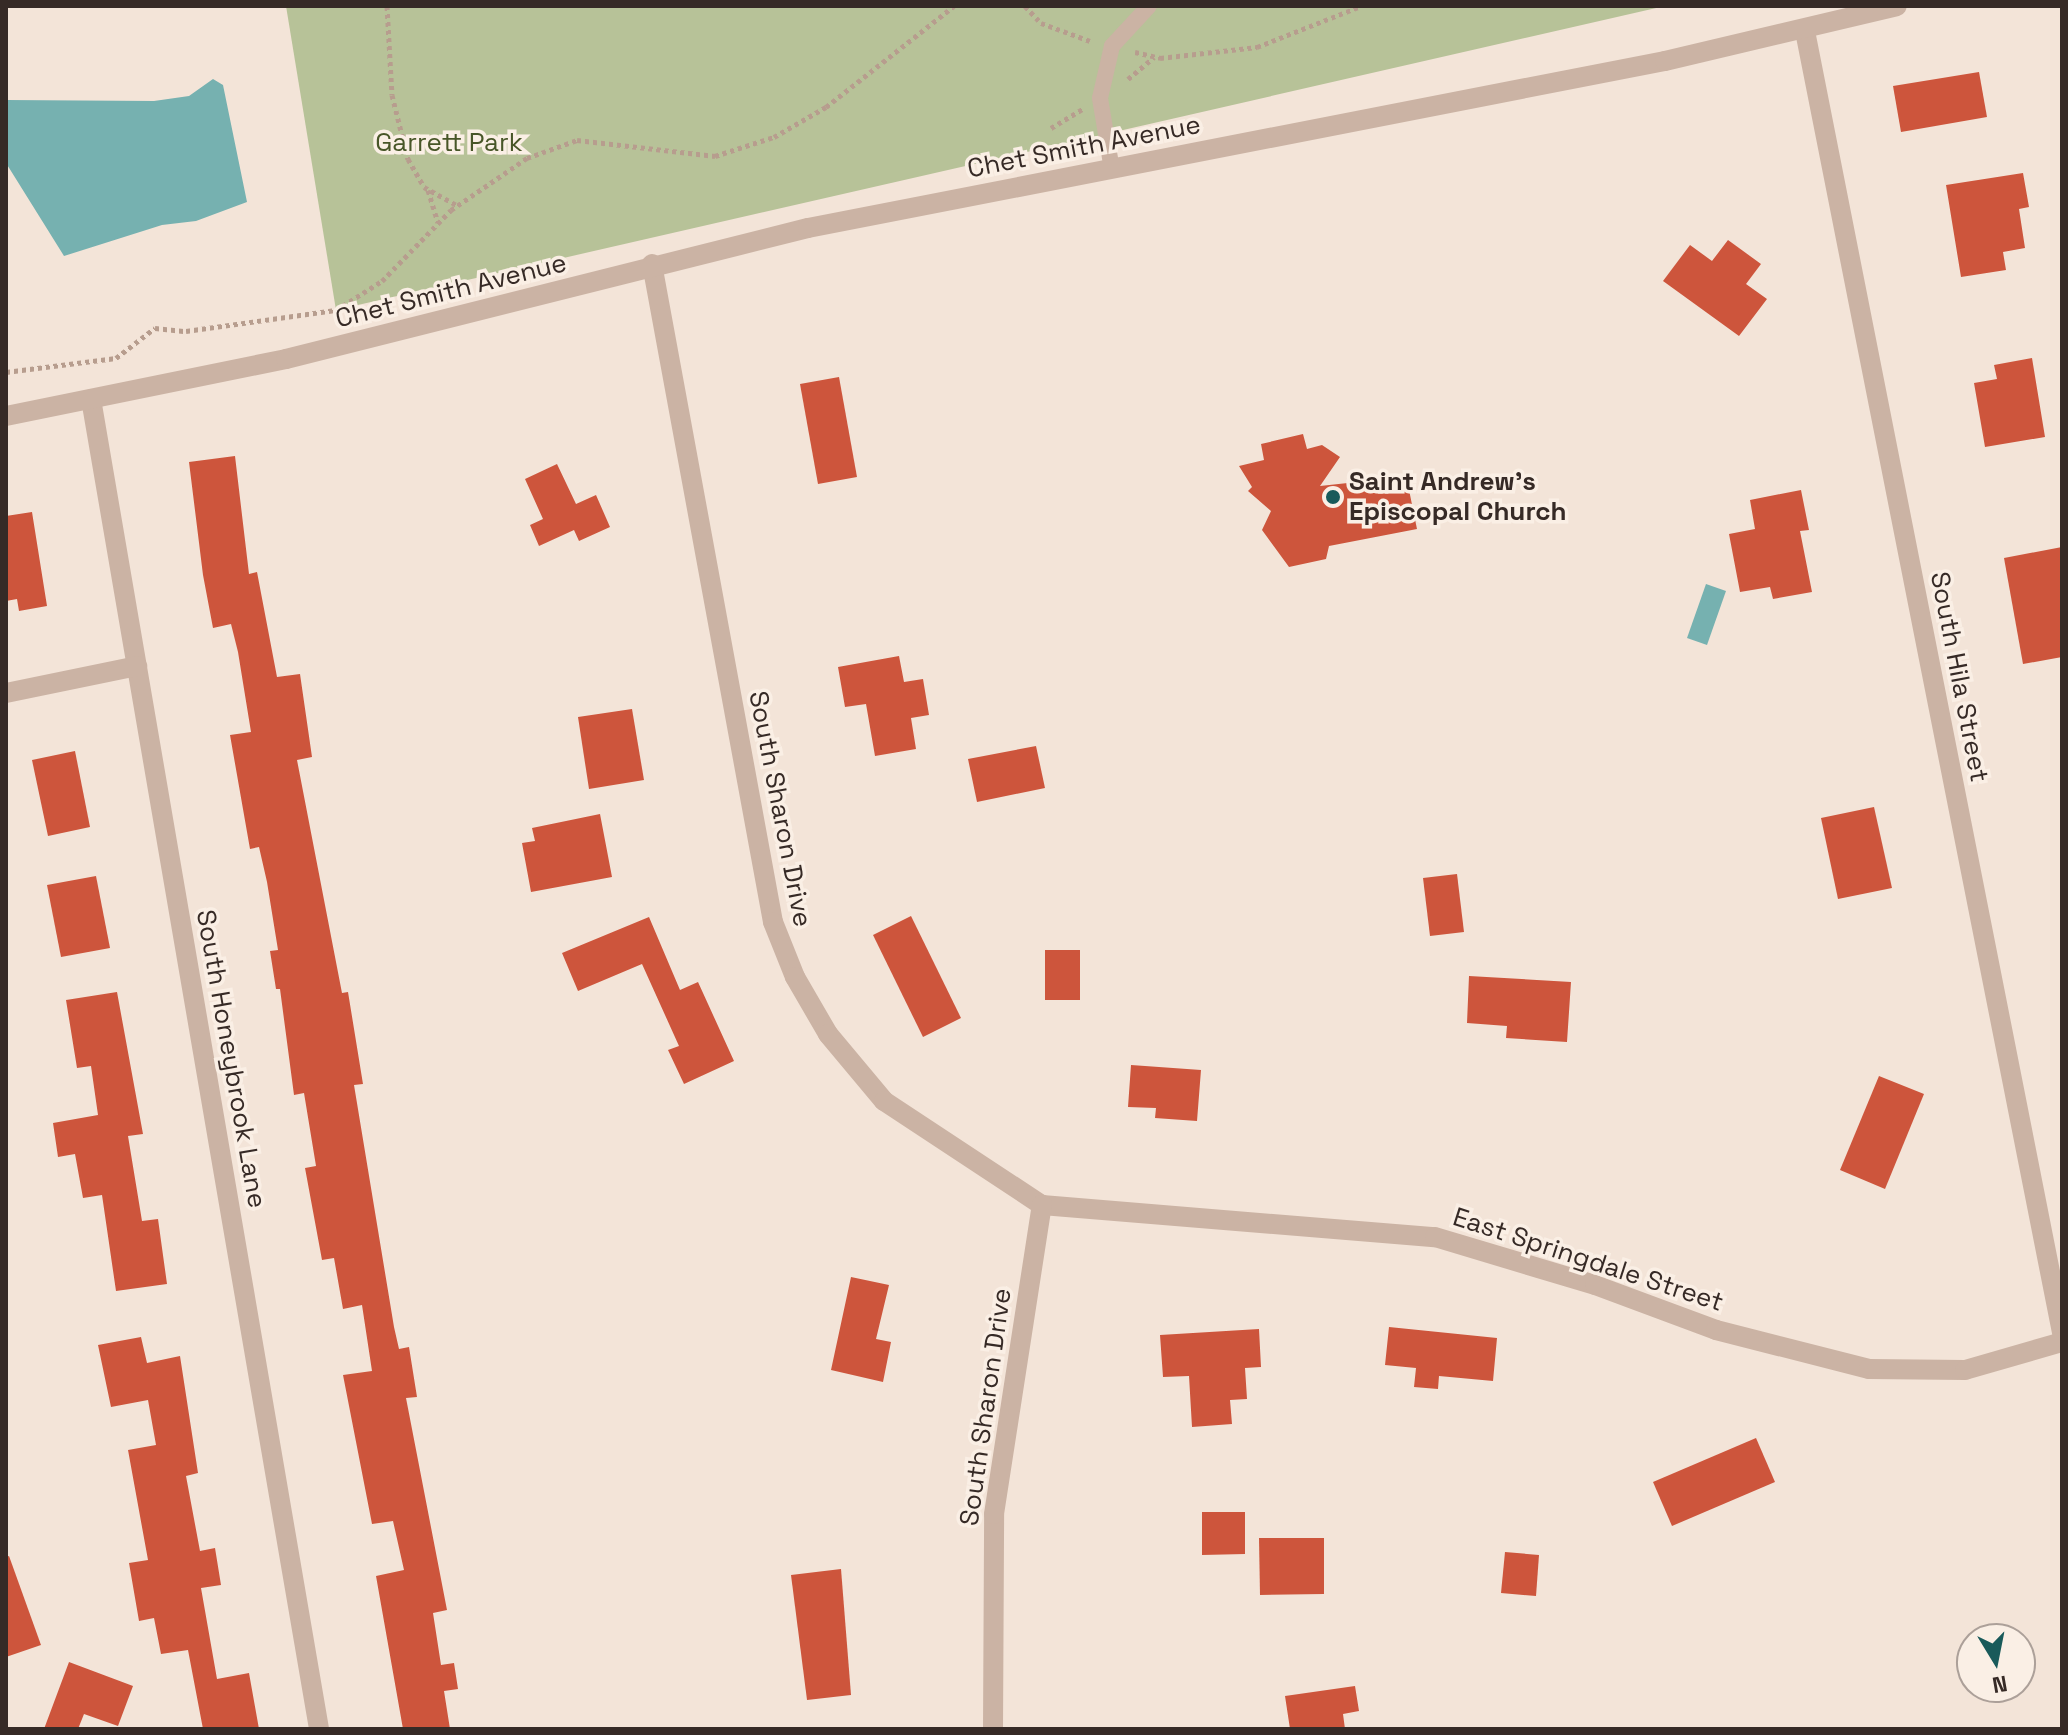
<!DOCTYPE html>
<html>
<head>
<meta charset="utf-8">
<style>
	body { margin:0 }
	#map { position:relative; width:2068px; height:1735px; overflow:hidden; background:#f3e4d8; font-family:"Space Grotesk",sans-serif }
	div>[style] { position:absolute }
	.green>* { inset:0; background:#b7c298 }
	.water>* { inset:0; background:#76b1b0 }
	.building>* { inset:0; background:#cd553c }
	.path>* { height:5px; margin-top:-2.5px; transform-origin:0; background:repeating-linear-gradient(90deg,#b79d8e 0 4px,transparent 0 8px) }
	.service>* { height:16px; margin:-8px; padding:0 8px; transform-origin:8px; border-radius:8px; background:#cbb3a4 }
	.minor>* { height:20px; margin:-10px; padding:0 10px; transform-origin:10px; border-radius:10px; background:#cbb3a4 }
	.tertiary>* { height:20px; margin:-10px; padding:0 10px; transform-origin:10px; border-radius:10px; background:#cbb3a4 }
	.dots>* { width:22px; height:22px; translate:-50% -50%; box-sizing:border-box; border:4px solid #faefe5; border-radius:50% }
	span { translate:-50% -50%; white-space:nowrap; text-align:center; line-height:1.15; -webkit-text-stroke:7px #faefe5; paint-order:stroke }
	.park-label { font-size:26px; color:#485628 }
	.street-label { font-size:26px; color:#362a26 }
	.poi-label { font-size:26px; color:#362a26; font-weight:700 }
	.left { translate:0 -50%; text-align:left }
	.frame { position:absolute; inset:0; border:8px solid #362a26; pointer-events:none }
	.north { position:absolute; left:1956px; top:1623px; width:80px; height:80px; box-sizing:border-box; background:#faefe5; border:2px solid #aca099; border-radius:50%; rotate:170deg; font-size:22px; font-weight:700; line-height:32px; text-align:center; color:#362a26 }
	.north::after { content:''; display:block; margin:auto; width:28px; height:36px; background:#195a5a; clip-path:polygon(50% 0,100% 100%,50% 72%,0 100%) }
</style>
</head>
<body>
<div id="map">
	<div class="green">
		<i style="clip-path:polygon(286px 6px,1665px 6px,336px 310px)"></i>
	</div>
	<div class="water">
		<i style="clip-path:polygon(213px 79px,223px 85px,247px 202px,196px 221px,162px 225px,64px 256px,6px 163px,6px 100px,154px 101px,189px 96px)"></i>
		<i style="clip-path:polygon(1706px 584px,1726px 591px,1707px 645px,1687px 638px)"></i>
	</div>
	<div class="building">
		<i style="clip-path:polygon(1979px 72px,1987px 117px,1901px 132px,1893px 86px)"></i>
		<i style="clip-path:polygon(2023px 173px,2029px 207px,2019px 209px,2025px 248px,2003px 252px,2006px 270px,1961px 277px,1946px 185px)"></i>
		<i style="clip-path:polygon(1728px 240px,1761px 264px,1746px 284px,1767px 299px,1739px 336px,1663px 281px,1690px 245px,1712px 261px)"></i>
		<i style="clip-path:polygon(2032px 358px,2045px 437px,1985px 447px,1974px 383px,1997px 379px,1994px 365px)"></i>
		<i style="clip-path:polygon(839px 377px,857px 477px,818px 484px,800px 384px)"></i>
		<i style="clip-path:polygon(1303px 434px,1307px 449px,1322px 445px,1340px 457px,1320px 486px,1357px 482px,1363px 489px,1407px 480px,1417px 529px,1329px 546px,1326px 559px,1289px 567px,1262px 530px,1271px 511px,1248px 491px,1252px 487px,1239px 466px,1264px 460px,1261px 444px)"></i>
		<i style="clip-path:polygon(235px 456px,249px 574px,257px 572px,277px 677px,300px 674px,312px 757px,297px 760px,342px 993px,348px 992px,363px 1084px,354px 1085px,394px 1327px,399px 1349px,409px 1347px,417px 1397px,406px 1398px,447px 1610px,433px 1613px,441px 1665px,454px 1663px,458px 1689px,444px 1691px,450px 1729px,403px 1729px,376px 1576px,404px 1570px,393px 1521px,372px 1524px,343px 1375px,372px 1371px,362px 1305px,343px 1309px,334px 1258px,322px 1260px,305px 1168px,316px 1166px,304px 1093px,294px 1095px,280px 989px,276px 989px,270px 951px,278px 950px,267px 882px,259px 847px,250px 849px,230px 735px,251px 732px,238px 652px,231px 624px,213px 628px,203px 575px,189px 462px)"></i>
		<i style="clip-path:polygon(557px 464px,576px 504px,596px 495px,610px 527px,579px 541px,574px 530px,539px 546px,530px 525px,543px 519px,525px 479px)"></i>
		<i style="clip-path:polygon(1801px 490px,1809px 530px,1800px 531px,1812px 592px,1773px 599px,1770px 587px,1740px 592px,1729px 534px,1755px 529px,1750px 500px)"></i>
		<i style="clip-path:polygon(32px 512px,47px 606px,19px 611px,17px 599px,6px 601px,6px 516px)"></i>
		<i style="clip-path:polygon(2062px 547px,2062px 657px,2023px 664px,2004px 558px)"></i>
		<i style="clip-path:polygon(899px 656px,904px 682px,923px 679px,929px 715px,911px 718px,916px 749px,875px 756px,866px 704px,845px 707px,838px 667px)"></i>
		<i style="clip-path:polygon(632px 709px,644px 780px,589px 789px,578px 717px)"></i>
		<i style="clip-path:polygon(1036px 746px,1045px 788px,977px 802px,968px 759px)"></i>
		<i style="clip-path:polygon(75px 751px,90px 827px,48px 836px,32px 760px)"></i>
		<i style="clip-path:polygon(1874px 807px,1892px 888px,1838px 899px,1821px 818px)"></i>
		<i style="clip-path:polygon(600px 814px,612px 877px,531px 892px,522px 843px,535px 841px,532px 828px)"></i>
		<i style="clip-path:polygon(1457px 874px,1464px 932px,1430px 936px,1423px 878px)"></i>
		<i style="clip-path:polygon(96px 876px,110px 948px,61px 957px,47px 885px)"></i>
		<i style="clip-path:polygon(911px 916px,961px 1018px,923px 1037px,873px 935px)"></i>
		<i style="clip-path:polygon(649px 917px,680px 990px,698px 982px,734px 1061px,684px 1084px,668px 1050px,679px 1046px,642px 964px,578px 991px,562px 953px)"></i>
		<i style="clip-path:polygon(1045px 950px,1080px 950px,1080px 1000px,1045px 1000px)"></i>
		<i style="clip-path:polygon(1469px 976px,1571px 982px,1567px 1042px,1506px 1038px,1507px 1026px,1467px 1023px)"></i>
		<i style="clip-path:polygon(117px 992px,143px 1134px,128px 1136px,142px 1221px,158px 1219px,167px 1284px,116px 1291px,102px 1195px,83px 1198px,75px 1154px,58px 1157px,53px 1123px,98px 1115px,91px 1066px,77px 1068px,66px 1000px)"></i>
		<i style="clip-path:polygon(1131px 1065px,1201px 1070px,1197px 1121px,1155px 1118px,1156px 1108px,1128px 1107px)"></i>
		<i style="clip-path:polygon(1879px 1076px,1924px 1094px,1885px 1189px,1840px 1170px)"></i>
		<i style="clip-path:polygon(851px 1277px,889px 1285px,876px 1339px,891px 1342px,883px 1382px,831px 1370px)"></i>
		<i style="clip-path:polygon(1389px 1327px,1497px 1338px,1493px 1381px,1439px 1376px,1438px 1389px,1414px 1387px,1416px 1368px,1385px 1365px)"></i>
		<i style="clip-path:polygon(1259px 1329px,1261px 1367px,1245px 1368px,1247px 1399px,1230px 1400px,1232px 1424px,1192px 1427px,1189px 1376px,1163px 1377px,1160px 1335px)"></i>
		<i style="clip-path:polygon(141px 1337px,147px 1363px,180px 1356px,198px 1473px,186px 1476px,200px 1551px,215px 1548px,221px 1585px,201px 1588px,217px 1679px,249px 1673px,259px 1729px,203px 1729px,188px 1650px,161px 1654px,154px 1618px,139px 1621px,129px 1563px,148px 1560px,128px 1450px,156px 1445px,148px 1400px,111px 1407px,98px 1345px)"></i>
		<i style="clip-path:polygon(1756px 1438px,1775px 1482px,1672px 1526px,1653px 1482px)"></i>
		<i style="clip-path:polygon(1202px 1512px,1245px 1512px,1245px 1554px,1202px 1555px)"></i>
		<i style="clip-path:polygon(1259px 1538px,1324px 1538px,1324px 1594px,1260px 1595px)"></i>
		<i style="clip-path:polygon(1505px 1552px,1539px 1555px,1536px 1596px,1501px 1593px)"></i>
		<i style="clip-path:polygon(9px 1556px,41px 1645px,6px 1657px,6px 1557px)"></i>
		<i style="clip-path:polygon(841px 1569px,851px 1695px,807px 1700px,791px 1575px)"></i>
		<i style="clip-path:polygon(69px 1662px,133px 1686px,118px 1726px,84px 1714px,78px 1729px,44px 1729px)"></i>
		<i style="clip-path:polygon(1355px 1686px,1359px 1711px,1343px 1714px,1345px 1729px,1290px 1729px,1285px 1696px)"></i>
	</div>
	<div class="path">
		<i style="left:387px;top:6px;width:89px;rotate:86.8deg"></i>
		<i style="left:392px;top:95px;width:66px;rotate:76deg"></i>
		<i style="left:408px;top:159px;width:32px;rotate:60deg"></i>
		<i style="left:424px;top:187px;width:39px;rotate:29deg"></i>
		<i style="left:1025px;top:6px;width:23px;rotate:47deg"></i>
		<i style="left:1041px;top:23px;width:52px;rotate:20.2deg"></i>
		<i style="left:1135px;top:52px;width:26px;rotate:13deg"></i>
		<i style="left:1160px;top:58px;width:98px;rotate:-6.5deg"></i>
		<i style="left:1257px;top:47px;width:112px;rotate:-21.5deg"></i>
		<i style="left:1128px;top:79px;width:34px;rotate:-40deg"></i>
		<i style="left:1051px;top:128px;width:37px;rotate:-31deg"></i>
		<i style="left:428px;top:190px;width:34px;rotate:73deg"></i>
		<i style="left:6px;top:372px;width:111px;rotate:-7.3deg"></i>
		<i style="left:116px;top:358px;width:49px;rotate:-37.6deg"></i>
		<i style="left:155px;top:328px;width:31px;rotate:6deg"></i>
		<i style="left:186px;top:331px;width:151px;rotate:-8deg"></i>
		<i style="left:336px;top:310px;width:54px;rotate:-32.2deg"></i>
		<i style="left:382px;top:281px;width:99px;rotate:-45.8deg"></i>
		<i style="left:451px;top:210px;width:92px;rotate:-34.4deg"></i>
		<i style="left:527px;top:158px;width:53px;rotate:-19.8deg"></i>
		<i style="left:577px;top:140px;width:139px;rotate:6.6deg"></i>
		<i style="left:715px;top:156px;width:62px;rotate:-17.9deg"></i>
		<i style="left:774px;top:137px;width:60px;rotate:-30deg"></i>
		<i style="left:826px;top:107px;width:163px;rotate:-38.3deg"></i>
	</div>
	<div class="service">
		<i style="left:1112px;top:170px;width:73px;rotate:-99.5deg"></i>
		<i style="left:1100px;top:98px;width:53px;rotate:-77deg"></i>
		<i style="left:1112px;top:46px;width:54px;rotate:-47.2deg"></i>
	</div>
	<div class="minor">
		<i style="left:1805px;top:31px;width:1327px;rotate:78.83deg"></i>
		<i style="left:652px;top:264px;width:669px;rotate:79.58deg"></i>
		<i style="left:773px;top:922px;width:59px;rotate:68.2deg"></i>
		<i style="left:795px;top:977px;width:66px;rotate:59.9deg"></i>
		<i style="left:828px;top:1034px;width:87px;rotate:50.1deg"></i>
		<i style="left:884px;top:1101px;width:189px;rotate:33.4deg"></i>
		<i style="left:1042px;top:1205px;width:394px;rotate:4.7deg"></i>
		<i style="left:1435px;top:1237px;width:167px;rotate:16.7deg"></i>
		<i style="left:1595px;top:1285px;width:129px;rotate:20.4deg"></i>
		<i style="left:1716px;top:1330px;width:158px;rotate:14.3deg"></i>
		<i style="left:1869px;top:1369px;width:96px;rotate:0.6deg"></i>
		<i style="left:1965px;top:1370px;width:101px;rotate:-16.1deg"></i>
		<i style="left:91px;top:399px;width:1349px;rotate:80.27deg"></i>
		<i style="left:6px;top:693px;width:134px;rotate:-11.6deg"></i>
		<i style="left:993px;top:1729px;width:215px;rotate:-89.7deg"></i>
		<i style="left:994px;top:1514px;width:313px;rotate:-81.2deg"></i>
	</div>
	<div class="tertiary">
		<i style="left:6px;top:416px;width:286px;rotate:-11.5deg"></i>
		<i style="left:286px;top:359px;width:538px;rotate:-14.09deg"></i>
		<i style="left:808px;top:228px;width:873px;rotate:-11.03deg"></i>
		<i style="left:1665px;top:61px;width:238px;rotate:-13.3deg"></i>
	</div>
	<div class="dots">
		<i style="left:1333px;top:497px;background:#195a5a"></i>
	</div>
	<div class="park-label">
		<span style="left:449px;top:143px">Garrett Park</span>
	</div>
	<div class="street-label">
		<span style="left:1084px;top:147px;rotate:-11deg">Chet Smith Avenue</span>
		<span style="left:451px;top:291px;rotate:-14deg">Chet Smith Avenue</span>
		<span style="left:1959px;top:677px;rotate:79deg">South Hila Street</span>
		<span style="left:780px;top:809px;rotate:79deg">South Sharon Drive</span>
		<span style="left:231px;top:1059px;rotate:80deg">South Honeybrook Lane</span>
		<span style="left:1588px;top:1260px;rotate:18deg">East Springdale Street</span>
		<span style="left:986px;top:1407px;rotate:-82deg">South Sharon Drive</span>
	</div>
	<div class="poi-label">
		<span class="left" style="left:1349px;top:497px">Saint Andrew's<br>Episcopal Church</span>
	</div>
	<div class="frame"></div>
	<div class="north">N</div>
</div>
</body>
</html>
